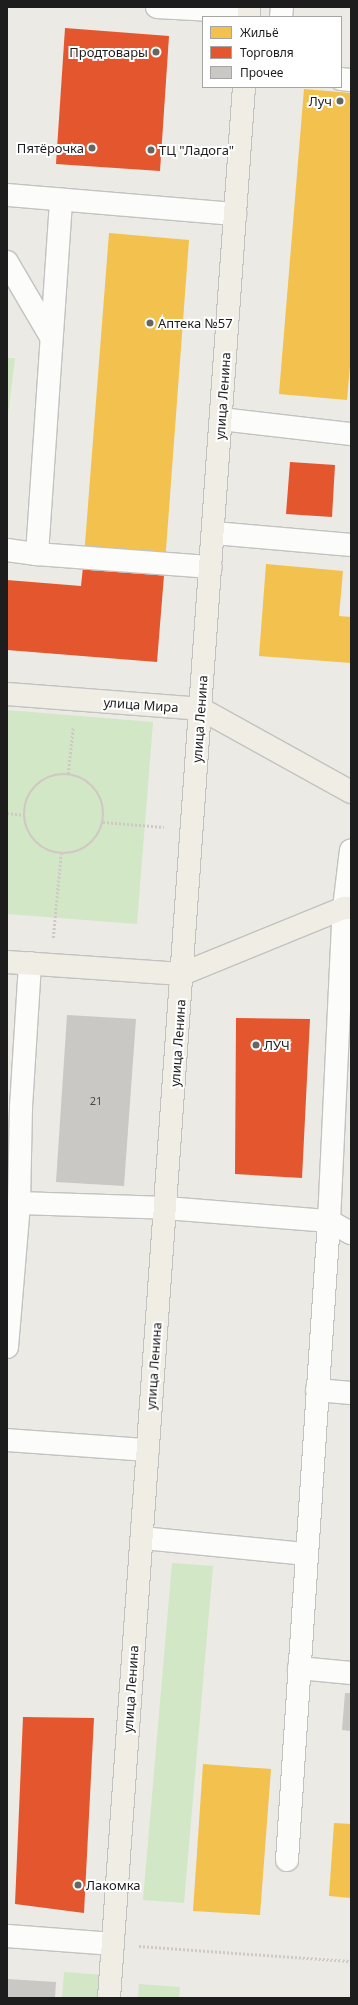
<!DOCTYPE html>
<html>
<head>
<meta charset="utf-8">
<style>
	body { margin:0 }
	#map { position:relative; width:358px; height:2005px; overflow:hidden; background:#ebeae5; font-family:"Noto Sans",sans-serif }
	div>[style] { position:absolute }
	.grass>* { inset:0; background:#d2e7c6 }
	.homes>* { inset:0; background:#f2c14e }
	.shops>* { inset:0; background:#e4572e }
	.building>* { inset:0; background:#c9c8c5 }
	.path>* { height:2.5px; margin-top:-1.25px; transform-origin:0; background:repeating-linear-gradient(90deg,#d1c7c3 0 2px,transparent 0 4px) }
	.path>.ring { margin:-1.25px; padding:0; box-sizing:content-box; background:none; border:2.5px solid #d1c7c3; border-radius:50% }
	.roads { filter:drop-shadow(1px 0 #c2c2c0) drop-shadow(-1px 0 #c2c2c0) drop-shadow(0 1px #c2c2c0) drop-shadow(0 -1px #c2c2c0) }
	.minor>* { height:22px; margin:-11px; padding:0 11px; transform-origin:11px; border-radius:11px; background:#fcfcfb }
	.major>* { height:22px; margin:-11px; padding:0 11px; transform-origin:11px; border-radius:11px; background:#efede4 }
	.dots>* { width:11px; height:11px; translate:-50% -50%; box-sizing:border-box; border:2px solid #fff; border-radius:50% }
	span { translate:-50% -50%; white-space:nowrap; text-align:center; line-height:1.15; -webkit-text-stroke:4px #fff; paint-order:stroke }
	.number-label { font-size:11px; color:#484847 }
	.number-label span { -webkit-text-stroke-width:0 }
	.poi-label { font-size:13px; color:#1d1d1d }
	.right { translate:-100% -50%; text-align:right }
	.left { translate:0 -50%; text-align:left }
	.street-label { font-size:13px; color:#1d1d1d }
	.frame { position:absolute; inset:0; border:8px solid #1d1d1d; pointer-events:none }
	.legend { position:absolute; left:202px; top:16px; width:140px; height:72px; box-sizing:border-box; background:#fff; border:1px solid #a5a5a5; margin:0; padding:5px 7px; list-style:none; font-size:12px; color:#1d1d1d }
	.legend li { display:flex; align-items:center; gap:8px; height:20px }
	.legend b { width:20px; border:1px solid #a5a5a5 }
</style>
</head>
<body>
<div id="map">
	<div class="grass">
		<i style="clip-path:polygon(7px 358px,15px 358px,7px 423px)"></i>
		<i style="clip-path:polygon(7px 710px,153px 722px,137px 924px,7px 914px)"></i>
		<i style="clip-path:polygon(172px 1563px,213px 1566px,184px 1903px,143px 1900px)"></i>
		<i style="clip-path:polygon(64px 1972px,104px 1975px,102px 1998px,62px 1998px)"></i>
		<i style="clip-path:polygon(139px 1984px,180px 1987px,179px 1998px,138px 1998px)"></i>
	</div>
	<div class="homes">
		<i style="clip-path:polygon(304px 89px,351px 93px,351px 354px,347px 400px,279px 394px)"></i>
		<i style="clip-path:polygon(109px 233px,189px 240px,165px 563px,84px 557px)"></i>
		<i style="clip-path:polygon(266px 564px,343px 571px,339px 616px,351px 617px,351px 663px,259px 656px)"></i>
		<i style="clip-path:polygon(203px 1764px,271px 1769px,260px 1915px,193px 1911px)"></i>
		<i style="clip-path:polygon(334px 1823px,351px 1824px,351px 1898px,329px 1896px)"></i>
	</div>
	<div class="shops">
		<i style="clip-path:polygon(65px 28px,169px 36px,160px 171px,56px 164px)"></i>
		<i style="clip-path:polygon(290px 462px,335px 465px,332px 517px,286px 514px)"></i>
		<i style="clip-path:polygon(84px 557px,165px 563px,157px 662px,7px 650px,7px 580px,81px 586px)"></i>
		<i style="clip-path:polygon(236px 1018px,310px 1019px,302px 1178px,235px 1174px)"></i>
		<i style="clip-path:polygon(23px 1717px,94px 1718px,84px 1913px,15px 1904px)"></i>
	</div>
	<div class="building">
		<i style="clip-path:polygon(67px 1015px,136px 1019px,124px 1186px,56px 1182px)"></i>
		<i style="clip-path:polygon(345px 1693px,351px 1693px,351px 1731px,342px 1730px)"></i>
		<i style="clip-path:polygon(7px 1979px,56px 1982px,55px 1998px,7px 1998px)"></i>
	</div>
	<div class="path">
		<i style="left:68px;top:774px;width:47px;rotate:-83.9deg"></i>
		<i class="ring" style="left:24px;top:774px;width:77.5px;height:77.5px"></i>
		<i style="left:7px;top:813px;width:17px;rotate:7deg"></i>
		<i style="left:103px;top:822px;width:61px;rotate:4.7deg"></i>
		<i style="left:53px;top:938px;width:85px;rotate:-84.6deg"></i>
		<i style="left:139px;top:1946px;width:211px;rotate:4.1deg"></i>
	</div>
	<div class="roads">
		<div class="minor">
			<i style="left:157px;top:7px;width:92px;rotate:3.1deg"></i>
			<i style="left:281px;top:17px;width:10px;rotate:-84deg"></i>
			<i style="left:341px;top:79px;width:10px;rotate:6deg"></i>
			<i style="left:7px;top:195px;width:229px;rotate:4.8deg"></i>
			<i style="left:7px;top:262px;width:87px;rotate:59.6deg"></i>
			<i style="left:221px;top:419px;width:131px;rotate:6.6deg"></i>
			<i style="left:214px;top:533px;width:138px;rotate:5deg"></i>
			<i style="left:7px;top:550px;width:30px;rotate:8deg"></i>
			<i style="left:37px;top:554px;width:355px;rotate:-86.1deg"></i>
			<i style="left:37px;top:554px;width:174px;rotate:4.3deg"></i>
			<i style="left:19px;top:1203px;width:147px;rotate:1.9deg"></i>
			<i style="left:166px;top:1208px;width:164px;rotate:4.6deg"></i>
			<i style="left:329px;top:1221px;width:25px;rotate:29deg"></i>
			<i style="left:7px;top:1347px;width:144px;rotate:-85.2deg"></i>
			<i style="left:19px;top:1203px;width:96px;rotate:-88.8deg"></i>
			<i style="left:21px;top:1107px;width:144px;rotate:-86.4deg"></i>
			<i style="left:317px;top:1390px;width:34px;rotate:5deg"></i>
			<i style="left:7px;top:1440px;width:141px;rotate:4.1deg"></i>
			<i style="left:142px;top:1538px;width:165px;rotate:5.6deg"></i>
			<i style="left:299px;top:1668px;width:52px;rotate:5.5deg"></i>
			<i style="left:287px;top:1860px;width:640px;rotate:-86.24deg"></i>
			<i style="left:329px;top:1221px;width:313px;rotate:-87.3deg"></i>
			<i style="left:344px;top:908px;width:58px;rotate:-83.1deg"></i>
			<i style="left:7px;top:1936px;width:106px;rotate:4.3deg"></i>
		</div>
		<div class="major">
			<i style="left:249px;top:17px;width:10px;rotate:-90deg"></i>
			<i style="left:7px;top:694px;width:195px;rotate:4.4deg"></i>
			<i style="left:201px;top:709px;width:171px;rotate:29deg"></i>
			<i style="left:7px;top:962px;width:175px;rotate:3.9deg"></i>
			<i style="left:182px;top:974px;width:175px;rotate:-22.2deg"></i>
			<i style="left:344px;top:908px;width:7px"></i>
			<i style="left:109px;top:1998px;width:1916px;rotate:-85.96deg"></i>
		</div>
	</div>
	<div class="dots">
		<i style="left:156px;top:52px;background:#656563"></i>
		<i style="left:340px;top:101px;background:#656563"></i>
		<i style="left:92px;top:148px;background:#656563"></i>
		<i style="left:151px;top:150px;background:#656563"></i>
		<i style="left:150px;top:323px;background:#656563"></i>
		<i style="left:256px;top:1045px;background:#656563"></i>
		<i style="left:78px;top:1885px;background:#656563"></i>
	</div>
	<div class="number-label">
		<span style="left:96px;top:1101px">21</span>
	</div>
	<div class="poi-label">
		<span class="right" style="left:148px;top:52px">Продтовары</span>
		<span class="right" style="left:332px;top:101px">Луч</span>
		<span class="right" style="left:84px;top:148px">Пятёрочка</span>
		<span class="left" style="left:159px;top:150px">ТЦ "Ладога"</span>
		<span class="left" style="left:158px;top:323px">Аптека №57</span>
		<span class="left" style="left:264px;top:1045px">ЛУЧ</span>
		<span class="left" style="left:86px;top:1885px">Лакомка</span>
	</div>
	<div class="street-label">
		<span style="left:223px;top:396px;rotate:-86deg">улица Ленина</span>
		<span style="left:141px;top:705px;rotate:4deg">улица Мира</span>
		<span style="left:200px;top:719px;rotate:-86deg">улица Ленина</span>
		<span style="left:178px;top:1043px;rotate:-86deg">улица Ленина</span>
		<span style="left:154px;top:1366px;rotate:-86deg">улица Ленина</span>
		<span style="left:131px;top:1689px;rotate:-86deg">улица Ленина</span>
	</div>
	<div class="frame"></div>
	<ul class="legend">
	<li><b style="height:11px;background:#f2c14e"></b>Жильё</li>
	<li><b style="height:11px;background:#e4572e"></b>Торговля</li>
	<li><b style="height:11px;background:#c9c8c5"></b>Прочее</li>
	</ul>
</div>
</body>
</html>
